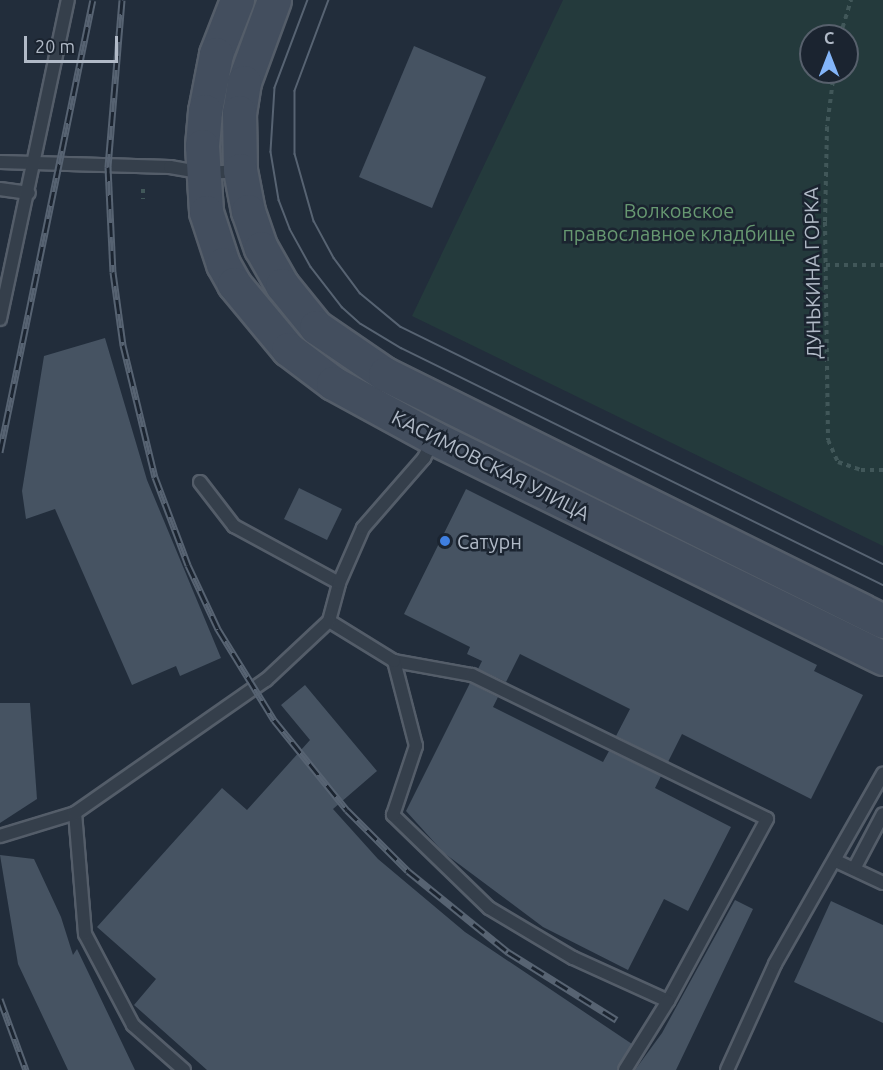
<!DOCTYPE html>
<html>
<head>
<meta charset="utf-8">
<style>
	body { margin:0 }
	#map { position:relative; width:883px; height:1070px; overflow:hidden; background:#222d3b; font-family:Ubuntu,sans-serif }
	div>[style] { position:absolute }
	.green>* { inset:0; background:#243a3c }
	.building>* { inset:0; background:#465362 }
	.path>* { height:4px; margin-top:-2px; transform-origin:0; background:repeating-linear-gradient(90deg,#415759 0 4.5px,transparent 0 9px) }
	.roads { filter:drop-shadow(2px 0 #545d69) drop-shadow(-2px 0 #545d69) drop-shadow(0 2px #545d69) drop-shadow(0 -2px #545d69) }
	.lane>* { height:12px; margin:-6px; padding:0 6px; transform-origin:6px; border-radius:6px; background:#353f4b }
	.secondary>* { height:33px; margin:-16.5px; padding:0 16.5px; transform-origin:16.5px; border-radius:16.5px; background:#434e5e }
	.tram>* { height:1.5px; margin:-0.75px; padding:0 0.75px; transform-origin:0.75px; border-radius:0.75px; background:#576372 }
	.rail>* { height:7px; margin-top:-3.5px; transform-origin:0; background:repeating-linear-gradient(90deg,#1b2430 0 14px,#576372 0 28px); box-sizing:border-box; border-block:2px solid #576372 }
	.dots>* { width:16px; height:16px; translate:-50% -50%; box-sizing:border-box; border:3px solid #1b2430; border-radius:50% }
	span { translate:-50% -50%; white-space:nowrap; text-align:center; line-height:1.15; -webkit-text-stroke:5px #1b2430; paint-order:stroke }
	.park-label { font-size:20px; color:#679871 }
	.street-label { font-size:20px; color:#b1bac7 }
	.poi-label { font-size:20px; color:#b1bac7 }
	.left { translate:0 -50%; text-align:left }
	.north { position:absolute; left:799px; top:24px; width:60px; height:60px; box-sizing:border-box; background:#1b2430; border:2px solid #57606c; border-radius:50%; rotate:0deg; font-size:16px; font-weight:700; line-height:24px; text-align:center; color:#b1bac7 }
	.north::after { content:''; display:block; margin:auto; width:21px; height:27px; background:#83b5f9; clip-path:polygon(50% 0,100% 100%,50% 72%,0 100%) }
	.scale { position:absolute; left:24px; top:36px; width:94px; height:27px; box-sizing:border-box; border:3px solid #b1bac7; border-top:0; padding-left:8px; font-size:18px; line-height:21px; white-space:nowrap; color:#b1bac7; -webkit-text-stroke:4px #1b2430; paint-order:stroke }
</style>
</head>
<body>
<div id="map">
	<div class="green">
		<i style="clip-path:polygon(evenodd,563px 0,883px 0,883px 546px,412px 316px,563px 0,811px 36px,847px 36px,847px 72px,811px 72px,811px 36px)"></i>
	</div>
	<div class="building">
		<i style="clip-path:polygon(414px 46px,486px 77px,432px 208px,359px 177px)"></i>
		<i style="clip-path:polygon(105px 338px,147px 480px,221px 658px,180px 676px,176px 666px,132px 685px,55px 509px,26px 519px,22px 491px,44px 356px)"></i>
		<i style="clip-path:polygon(299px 488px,342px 509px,327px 540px,284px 519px)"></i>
		<i style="clip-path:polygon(466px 489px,817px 665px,814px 671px,863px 695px,811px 799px,682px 734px,668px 762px,616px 736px,630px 709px,520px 654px,506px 682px,478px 669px,482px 661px,467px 654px,470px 647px,404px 614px)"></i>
		<i style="clip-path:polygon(470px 683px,498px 697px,493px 707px,603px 762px,609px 751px,661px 776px,655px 788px,731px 827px,688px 911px,664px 899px,628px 970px,543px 927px,444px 853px,406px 811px)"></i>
		<i style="clip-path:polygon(305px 685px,377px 771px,333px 809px,378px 859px,465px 932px,632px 1044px,617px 1070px,207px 1070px,134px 1005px,156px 979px,97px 927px,222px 788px,247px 810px,310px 740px,281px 705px)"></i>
		<i style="clip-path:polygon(0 703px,30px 703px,37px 799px,0 823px)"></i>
		<i style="clip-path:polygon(0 855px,34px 859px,61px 917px,73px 955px,77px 949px,135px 1070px,68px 1070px,18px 964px)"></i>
		<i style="clip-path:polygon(735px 900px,753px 909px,676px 1070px,635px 1070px,662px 1033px)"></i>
		<i style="clip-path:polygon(831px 901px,883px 925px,883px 1023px,794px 982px)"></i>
	</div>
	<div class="path">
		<i style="left:840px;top:36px;width:38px;rotate:-73deg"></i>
		<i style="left:834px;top:72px;width:55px;rotate:97.3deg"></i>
		<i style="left:827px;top:127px;width:95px;rotate:91.2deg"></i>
		<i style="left:825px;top:222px;width:218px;rotate:89.2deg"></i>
		<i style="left:828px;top:440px;width:24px;rotate:66deg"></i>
		<i style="left:838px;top:462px;width:24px;rotate:19deg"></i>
		<i style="left:861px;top:470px;width:22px"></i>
		<i style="left:143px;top:189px;width:10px;rotate:90deg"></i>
		<i style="left:826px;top:265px;width:57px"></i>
	</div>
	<div class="roads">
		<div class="lane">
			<i style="left:0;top:162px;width:170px;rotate:1.7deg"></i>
			<i style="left:170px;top:167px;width:34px;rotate:10deg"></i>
			<i style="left:203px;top:173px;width:35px;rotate:-3deg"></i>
			<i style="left:0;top:189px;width:29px;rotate:8deg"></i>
			<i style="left:0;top:319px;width:326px;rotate:-78deg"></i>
			<i style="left:200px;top:482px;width:56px;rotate:52.3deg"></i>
			<i style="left:234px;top:526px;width:119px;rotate:28.5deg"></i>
			<i style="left:394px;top:661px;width:79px;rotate:10.2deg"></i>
			<i style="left:472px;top:675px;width:328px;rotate:26deg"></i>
			<i style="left:767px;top:819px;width:207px;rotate:118.5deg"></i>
			<i style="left:668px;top:1001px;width:104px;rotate:-155.6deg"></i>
			<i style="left:573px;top:958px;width:98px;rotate:-149.2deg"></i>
			<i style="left:489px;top:908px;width:134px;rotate:-135.9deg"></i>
			<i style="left:393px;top:815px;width:73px;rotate:-71.6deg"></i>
			<i style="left:416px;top:746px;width:88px;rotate:-104.5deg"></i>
			<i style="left:394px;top:661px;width:76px;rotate:-148.4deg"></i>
			<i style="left:329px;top:621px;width:39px;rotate:-75deg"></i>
			<i style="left:339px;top:583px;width:60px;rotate:-66.4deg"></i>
			<i style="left:363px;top:528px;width:93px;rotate:-48.9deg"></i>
			<i style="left:424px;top:458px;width:22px;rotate:-63deg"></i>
			<i style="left:0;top:836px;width:78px;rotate:-17deg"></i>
			<i style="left:836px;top:861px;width:52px;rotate:25.1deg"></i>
			<i style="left:854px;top:869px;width:62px;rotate:-62.2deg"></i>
			<i style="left:184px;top:1070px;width:68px;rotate:-138.6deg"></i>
			<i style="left:133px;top:1025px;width:103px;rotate:-117.8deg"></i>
			<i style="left:85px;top:934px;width:121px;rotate:-94.7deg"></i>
			<i style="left:75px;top:813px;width:233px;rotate:-34.9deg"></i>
			<i style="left:266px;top:680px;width:86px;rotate:-43.1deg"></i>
			<i style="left:625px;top:1070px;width:81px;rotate:-58.1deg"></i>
			<i style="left:727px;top:1070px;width:116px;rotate:-65.6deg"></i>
			<i style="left:775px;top:964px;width:219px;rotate:-60.4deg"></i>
		</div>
		<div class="secondary">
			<i style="left:237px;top:0;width:58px;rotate:111.3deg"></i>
			<i style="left:216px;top:54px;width:58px;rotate:100.9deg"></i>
			<i style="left:205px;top:111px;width:35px;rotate:95deg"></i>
			<i style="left:202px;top:146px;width:66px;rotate:86.5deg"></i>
			<i style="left:206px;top:212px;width:55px;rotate:71.9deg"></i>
			<i style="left:223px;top:264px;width:23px;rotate:61deg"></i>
			<i style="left:234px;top:284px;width:85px;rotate:50.3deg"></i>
			<i style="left:288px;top:349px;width:56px;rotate:37.1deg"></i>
			<i style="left:333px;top:383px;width:115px;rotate:28.6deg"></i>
			<i style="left:434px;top:438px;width:500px;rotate:26.1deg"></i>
			<i style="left:274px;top:0;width:87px;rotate:110.1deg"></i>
			<i style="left:244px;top:82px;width:30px;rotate:99deg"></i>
			<i style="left:239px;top:112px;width:58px;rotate:89deg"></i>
			<i style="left:240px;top:170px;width:42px;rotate:79deg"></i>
			<i style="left:248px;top:211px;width:39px;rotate:71deg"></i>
			<i style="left:261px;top:248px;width:43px;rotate:60.4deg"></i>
			<i style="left:282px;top:285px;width:54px;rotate:51deg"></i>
			<i style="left:316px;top:327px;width:83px;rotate:34.3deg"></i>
			<i style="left:385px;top:374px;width:556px;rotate:26.38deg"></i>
		</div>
	</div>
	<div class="tram">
		<i style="left:308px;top:0;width:94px;rotate:110.6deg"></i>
		<i style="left:275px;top:88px;width:64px;rotate:93.6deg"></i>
		<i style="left:271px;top:152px;width:49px;rotate:80.5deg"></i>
		<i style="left:279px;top:200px;width:31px;rotate:69deg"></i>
		<i style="left:290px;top:229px;width:43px;rotate:61.1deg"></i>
		<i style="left:311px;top:267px;width:51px;rotate:52.2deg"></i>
		<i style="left:342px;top:307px;width:25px;rotate:42deg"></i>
		<i style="left:361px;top:324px;width:47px;rotate:31deg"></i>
		<i style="left:401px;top:348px;width:537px;rotate:26.18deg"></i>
		<i style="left:329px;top:0;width:97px;rotate:110.5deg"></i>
		<i style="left:295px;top:91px;width:63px;rotate:90deg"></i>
		<i style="left:295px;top:154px;width:70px;rotate:74.2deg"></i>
		<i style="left:314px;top:221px;width:42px;rotate:61.6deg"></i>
		<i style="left:334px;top:258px;width:44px;rotate:53.4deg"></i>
		<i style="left:360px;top:293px;width:53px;rotate:39.7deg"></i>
		<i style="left:401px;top:327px;width:537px;rotate:26.18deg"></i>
	</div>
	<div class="rail">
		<i style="left:122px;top:0;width:168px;rotate:94.8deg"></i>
		<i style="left:108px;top:167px;width:105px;rotate:87.3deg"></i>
		<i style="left:113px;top:272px;width:74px;rotate:82.2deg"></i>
		<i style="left:123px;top:345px;width:136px;rotate:76.4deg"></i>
		<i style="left:155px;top:477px;width:94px;rotate:69.4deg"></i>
		<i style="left:188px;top:565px;width:71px;rotate:64.9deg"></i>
		<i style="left:218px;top:629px;width:107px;rotate:58.4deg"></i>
		<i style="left:274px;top:720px;width:116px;rotate:51deg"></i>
		<i style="left:347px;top:810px;width:86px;rotate:45deg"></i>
		<i style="left:408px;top:871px;width:129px;rotate:39deg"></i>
		<i style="left:508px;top:952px;width:128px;rotate:32deg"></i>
		<i style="left:0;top:452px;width:461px;rotate:-78.4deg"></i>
		<i style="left:0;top:999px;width:76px;rotate:69.9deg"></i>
	</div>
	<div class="dots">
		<i style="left:445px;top:541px;background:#3f7fe0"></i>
	</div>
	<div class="park-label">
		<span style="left:679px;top:222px">Волковское<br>православное кладбище</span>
	</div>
	<div class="street-label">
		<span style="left:812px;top:273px;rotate:-91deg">ДУНЬКИНА ГОРКА</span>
		<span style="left:491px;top:465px;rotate:27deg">КАСИМОВСКАЯ УЛИЦА</span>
	</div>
	<div class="poi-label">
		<span class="left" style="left:457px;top:541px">Сатурн</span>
	</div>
	<div class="north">С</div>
	<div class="scale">20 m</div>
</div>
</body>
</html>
